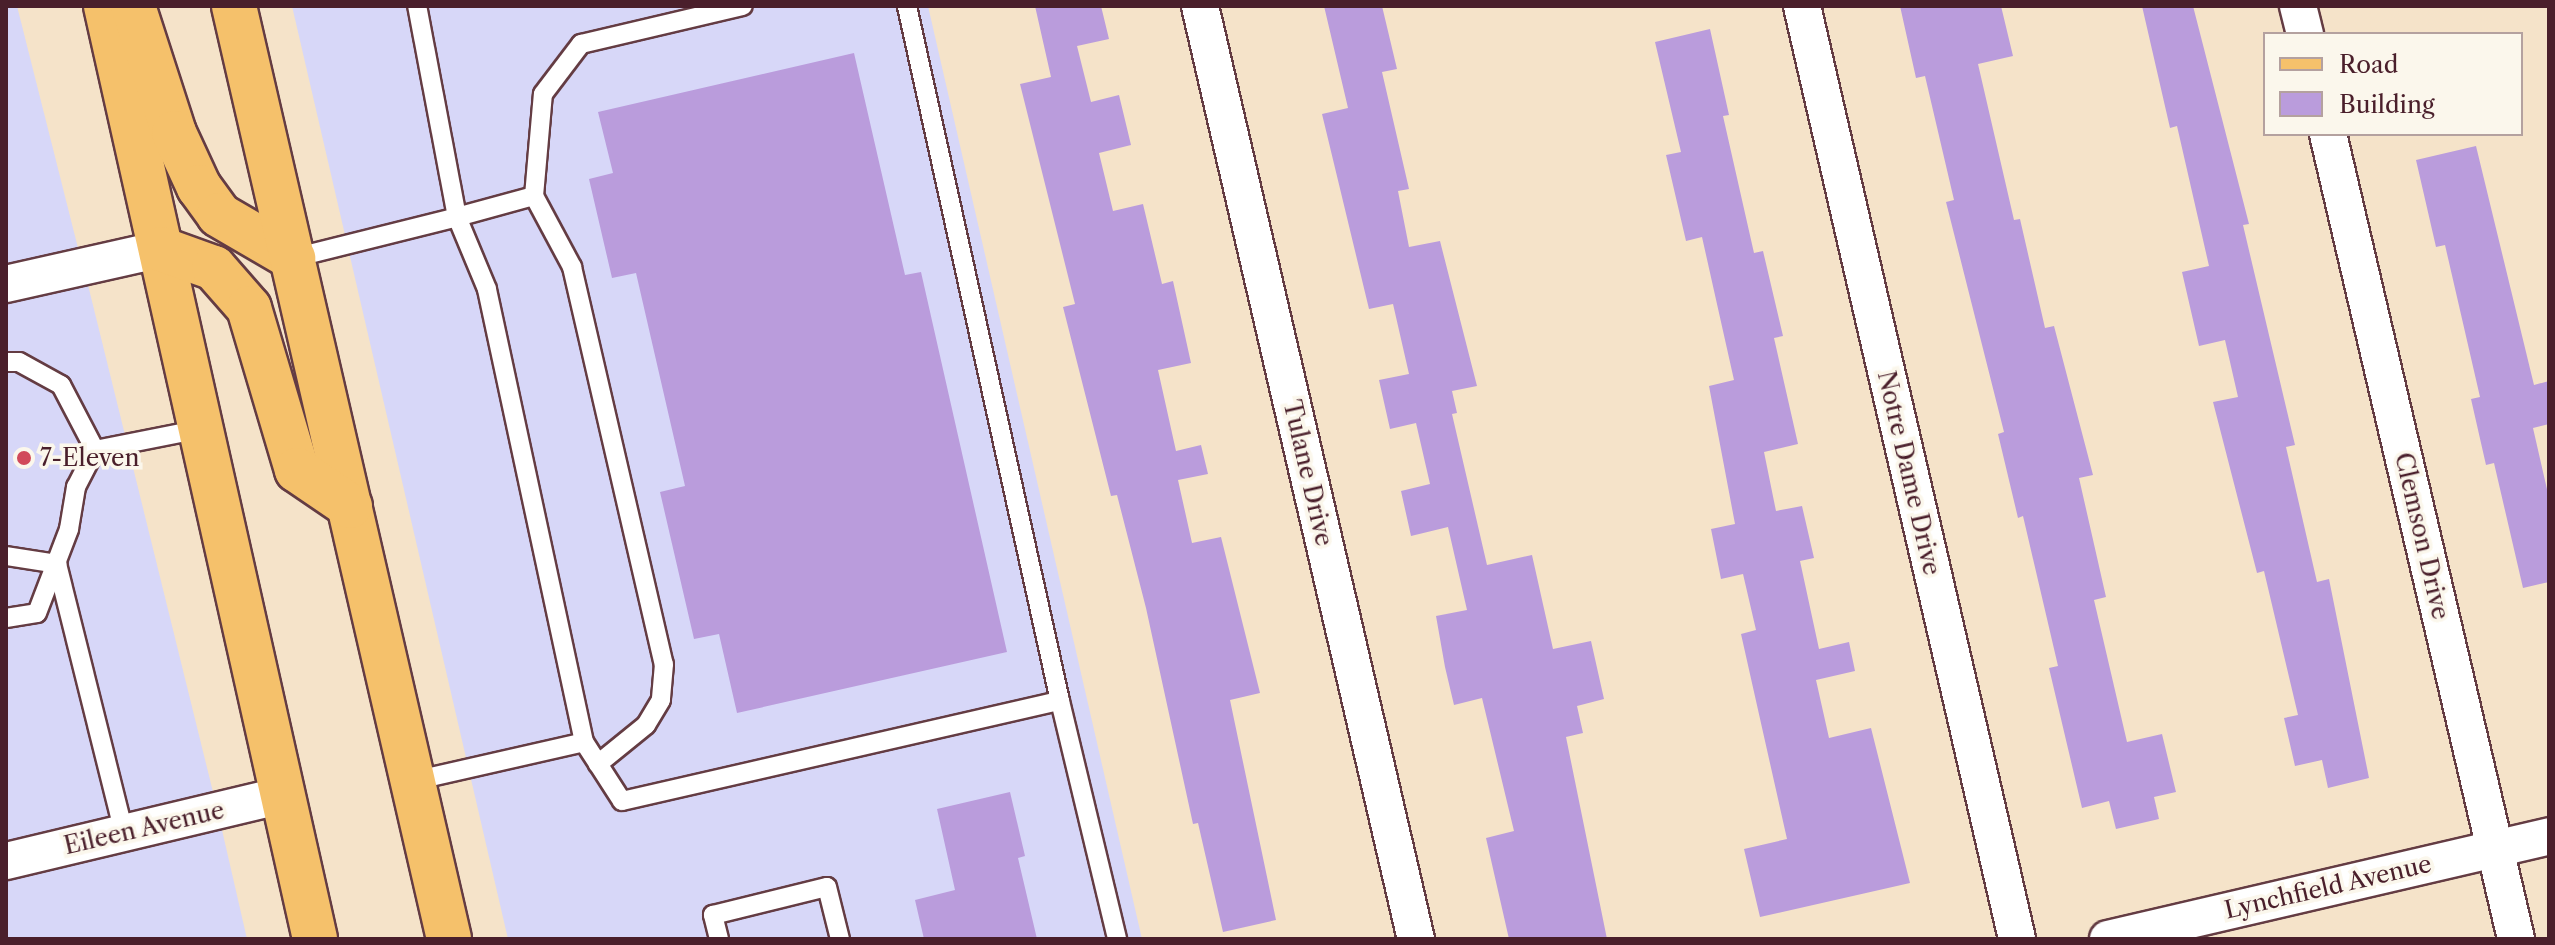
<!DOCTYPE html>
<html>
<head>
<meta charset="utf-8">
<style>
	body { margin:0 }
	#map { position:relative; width:2555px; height:945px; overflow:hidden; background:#f5e3c9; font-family:"Libre Caslon Text",serif }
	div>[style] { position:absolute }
	.built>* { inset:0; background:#d7d7f8 }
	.building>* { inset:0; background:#ba9cdc }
	.roads { filter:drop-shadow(2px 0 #643c43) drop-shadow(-2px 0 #643c43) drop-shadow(0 2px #643c43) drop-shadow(0 -2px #643c43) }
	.lane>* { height:18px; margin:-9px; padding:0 9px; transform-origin:9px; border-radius:9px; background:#fff }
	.street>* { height:36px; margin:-18px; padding:0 18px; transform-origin:18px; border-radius:18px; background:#fff }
	.primary>* { height:44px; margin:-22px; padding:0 22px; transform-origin:22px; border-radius:22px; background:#f5c16b }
	.dots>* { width:22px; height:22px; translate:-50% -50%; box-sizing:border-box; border:4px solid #fbf7ec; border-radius:50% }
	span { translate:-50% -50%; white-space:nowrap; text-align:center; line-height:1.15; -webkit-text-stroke:7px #fbf7ec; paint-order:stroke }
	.poi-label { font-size:24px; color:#4a1f2b }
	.left { translate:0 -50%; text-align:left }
	.street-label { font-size:24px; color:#4a1f2b }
	.frame { position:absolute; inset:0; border:8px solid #4a1f2b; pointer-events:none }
	.legend { position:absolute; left:2263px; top:32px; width:260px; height:104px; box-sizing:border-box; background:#fbf7ec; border:2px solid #b4a19f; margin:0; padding:10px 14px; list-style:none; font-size:24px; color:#4a1f2b }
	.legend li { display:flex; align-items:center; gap:16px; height:40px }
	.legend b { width:40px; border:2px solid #b4a19f }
</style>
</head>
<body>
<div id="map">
	<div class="built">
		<i style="clip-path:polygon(6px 6px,17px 6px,78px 248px,6px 264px)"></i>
		<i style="clip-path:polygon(292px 6px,928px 6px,1142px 939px,508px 939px)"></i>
		<i style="clip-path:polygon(88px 285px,213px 792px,6px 841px,6px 304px)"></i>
		<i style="clip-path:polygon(222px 830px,247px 939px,6px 939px,6px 881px)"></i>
	</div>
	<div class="building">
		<i style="clip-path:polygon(1035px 6px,1101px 6px,1109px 39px,1077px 46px,1091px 102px,1119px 95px,1131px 145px,1099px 153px,1113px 211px,1143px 204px,1162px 284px,1173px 281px,1191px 363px,1158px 370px,1176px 451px,1201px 445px,1208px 474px,1178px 480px,1192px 543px,1221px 537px,1260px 693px,1230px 700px,1276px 920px,1223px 932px,1198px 823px,1193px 824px,1146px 608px,1117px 495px,1111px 496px,1063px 307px,1075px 304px,1020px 84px,1051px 77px)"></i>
		<i style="clip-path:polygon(1324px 6px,1382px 6px,1397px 69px,1382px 72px,1409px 189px,1398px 191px,1409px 247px,1440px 241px,1477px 386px,1452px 391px,1457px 413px,1452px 414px,1487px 565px,1532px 555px,1553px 649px,1591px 641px,1604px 699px,1577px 706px,1583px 733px,1566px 737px,1607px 939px,1509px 939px,1486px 838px,1514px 831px,1482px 698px,1454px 705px,1445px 667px,1436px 616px,1467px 610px,1448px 527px,1411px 536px,1401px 491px,1430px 484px,1416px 423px,1390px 429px,1379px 380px,1409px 374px,1393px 304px,1369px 309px,1322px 114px,1348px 108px)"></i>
		<i style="clip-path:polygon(1900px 6px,2001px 6px,2013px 56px,1978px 64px,2014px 220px,2020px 219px,2045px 328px,2054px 326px,2093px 475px,2079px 478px,2106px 597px,2094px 600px,2127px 742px,2162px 734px,2176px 792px,2154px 797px,2159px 819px,2116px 829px,2109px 801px,2082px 808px,2049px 668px,2058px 666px,2023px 516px,2018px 518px,1998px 434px,2004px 432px,1946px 202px,1954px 200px,1925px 76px,1916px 78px)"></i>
		<i style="clip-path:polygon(2142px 6px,2193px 6px,2249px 224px,2243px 225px,2295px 445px,2286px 447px,2317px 582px,2329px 579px,2369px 778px,2328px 788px,2322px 760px,2295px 766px,2284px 718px,2298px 715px,2264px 571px,2257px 573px,2213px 402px,2238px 397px,2225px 340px,2199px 346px,2182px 272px,2209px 266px,2177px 126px,2170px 128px)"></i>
		<i style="clip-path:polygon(1710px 29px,1729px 115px,1723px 116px,1754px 253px,1763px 251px,1783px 336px,1774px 338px,1798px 444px,1764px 452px,1776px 511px,1802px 506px,1814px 558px,1800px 561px,1819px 649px,1849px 642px,1855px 671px,1816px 680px,1829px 738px,1871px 728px,1910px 883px,1760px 917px,1744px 849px,1787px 839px,1741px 634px,1756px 630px,1743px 574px,1721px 579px,1711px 529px,1735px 524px,1709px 386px,1734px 380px,1702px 237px,1686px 241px,1666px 155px,1681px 152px,1655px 42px)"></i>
		<i style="clip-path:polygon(854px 53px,905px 275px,921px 272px,1007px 652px,737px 713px,719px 634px,694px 639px,660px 492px,685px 486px,636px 273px,612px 278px,589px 179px,613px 173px,598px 112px)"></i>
		<i style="clip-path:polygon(2476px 146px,2534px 385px,2549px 381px,2549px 424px,2533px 428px,2549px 498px,2549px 582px,2523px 588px,2494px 463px,2486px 465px,2471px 399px,2480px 397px,2445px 245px,2436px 247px,2416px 160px)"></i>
		<i style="clip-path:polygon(1010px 792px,1025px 856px,1018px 858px,1037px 939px,924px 939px,915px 900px,955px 890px,937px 809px)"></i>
	</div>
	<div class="roads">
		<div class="lane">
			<i style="left:534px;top:196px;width:81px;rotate:61.8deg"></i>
			<i style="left:572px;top:267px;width:408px;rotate:77deg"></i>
			<i style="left:664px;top:664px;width:36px;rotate:95deg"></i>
			<i style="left:661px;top:700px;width:29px;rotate:121deg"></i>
			<i style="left:646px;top:725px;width:62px;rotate:140.9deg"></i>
			<i style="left:293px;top:258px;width:169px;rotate:-14deg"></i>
			<i style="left:457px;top:217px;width:215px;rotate:-100.7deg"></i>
			<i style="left:6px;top:362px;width:13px"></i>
			<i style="left:19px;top:362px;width:48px;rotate:28.7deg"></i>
			<i style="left:61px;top:385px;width:73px;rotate:62.4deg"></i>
			<i style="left:95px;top:450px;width:108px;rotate:-11.2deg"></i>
			<i style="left:6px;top:556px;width:52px;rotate:8.9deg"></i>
			<i style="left:57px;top:564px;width:277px;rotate:76deg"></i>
			<i style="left:6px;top:618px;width:31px;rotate:-9deg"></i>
			<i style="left:37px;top:613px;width:90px;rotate:-69.1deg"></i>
			<i style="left:69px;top:529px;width:43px;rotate:-80.5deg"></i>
			<i style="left:76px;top:487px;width:42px;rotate:-62.8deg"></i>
			<i style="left:1060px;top:701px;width:245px;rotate:76.5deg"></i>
			<i style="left:584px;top:742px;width:70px;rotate:57.2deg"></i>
			<i style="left:622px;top:801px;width:449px;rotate:-12.9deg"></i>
			<i style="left:1060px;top:701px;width:712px;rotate:-102.42deg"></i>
			<i style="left:413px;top:781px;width:175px;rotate:-12.8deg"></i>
			<i style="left:584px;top:742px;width:463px;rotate:-102.1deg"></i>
			<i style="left:487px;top:289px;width:78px;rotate:-112.6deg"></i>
			<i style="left:457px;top:217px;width:80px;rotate:-15.3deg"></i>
			<i style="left:534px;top:196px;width:102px;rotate:-85deg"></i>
			<i style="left:543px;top:94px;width:63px;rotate:-52.8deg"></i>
			<i style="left:581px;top:44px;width:166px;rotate:-13.2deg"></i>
			<i style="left:719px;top:939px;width:25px;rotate:-104deg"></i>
			<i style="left:713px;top:915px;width:117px;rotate:-13.8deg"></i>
			<i style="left:827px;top:887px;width:54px;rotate:76deg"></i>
		</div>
		<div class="street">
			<i style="left:1200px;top:6px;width:958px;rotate:76.97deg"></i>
			<i style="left:1802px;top:6px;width:957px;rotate:77.02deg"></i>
			<i style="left:2298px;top:6px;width:29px;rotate:76deg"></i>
			<i style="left:2328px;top:134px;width:827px;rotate:76.85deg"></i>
			<i style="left:6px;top:284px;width:159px;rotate:-12.7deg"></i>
			<i style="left:6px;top:861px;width:285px;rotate:-13.4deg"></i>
			<i style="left:2108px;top:939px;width:453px;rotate:-13.1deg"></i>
		</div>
		<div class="primary">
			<i style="left:106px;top:6px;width:956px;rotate:77.37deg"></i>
			<i style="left:133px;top:6px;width:133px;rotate:72.1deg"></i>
			<i style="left:174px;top:133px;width:60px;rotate:65.2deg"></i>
			<i style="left:199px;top:187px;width:34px;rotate:54deg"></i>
			<i style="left:219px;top:215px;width:86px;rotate:30.2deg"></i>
			<i style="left:234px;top:6px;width:957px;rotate:77.02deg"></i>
			<i style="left:161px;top:249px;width:56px;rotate:19.7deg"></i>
			<i style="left:214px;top:268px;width:53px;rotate:48.8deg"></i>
			<i style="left:249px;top:308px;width:169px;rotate:73.5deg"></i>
			<i style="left:297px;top:470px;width:64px;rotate:34.2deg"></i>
		</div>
	</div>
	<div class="dots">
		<i style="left:24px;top:458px;background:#d1495b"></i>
	</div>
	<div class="poi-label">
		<span class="left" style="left:40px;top:458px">7-Eleven</span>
	</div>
	<div class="street-label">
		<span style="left:1308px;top:473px;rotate:77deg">Tulane Drive</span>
		<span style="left:1909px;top:473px;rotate:77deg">Notre Dame Drive</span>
		<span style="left:2422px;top:536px;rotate:77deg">Clemson Drive</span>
		<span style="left:144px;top:828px;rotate:-13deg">Eileen Avenue</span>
		<span style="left:2328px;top:887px;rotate:-13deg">Lynchfield Avenue</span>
	</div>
	<div class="frame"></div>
	<ul class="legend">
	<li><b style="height:10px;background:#f5c16b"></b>Road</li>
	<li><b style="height:22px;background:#ba9cdc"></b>Building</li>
	</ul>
</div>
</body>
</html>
